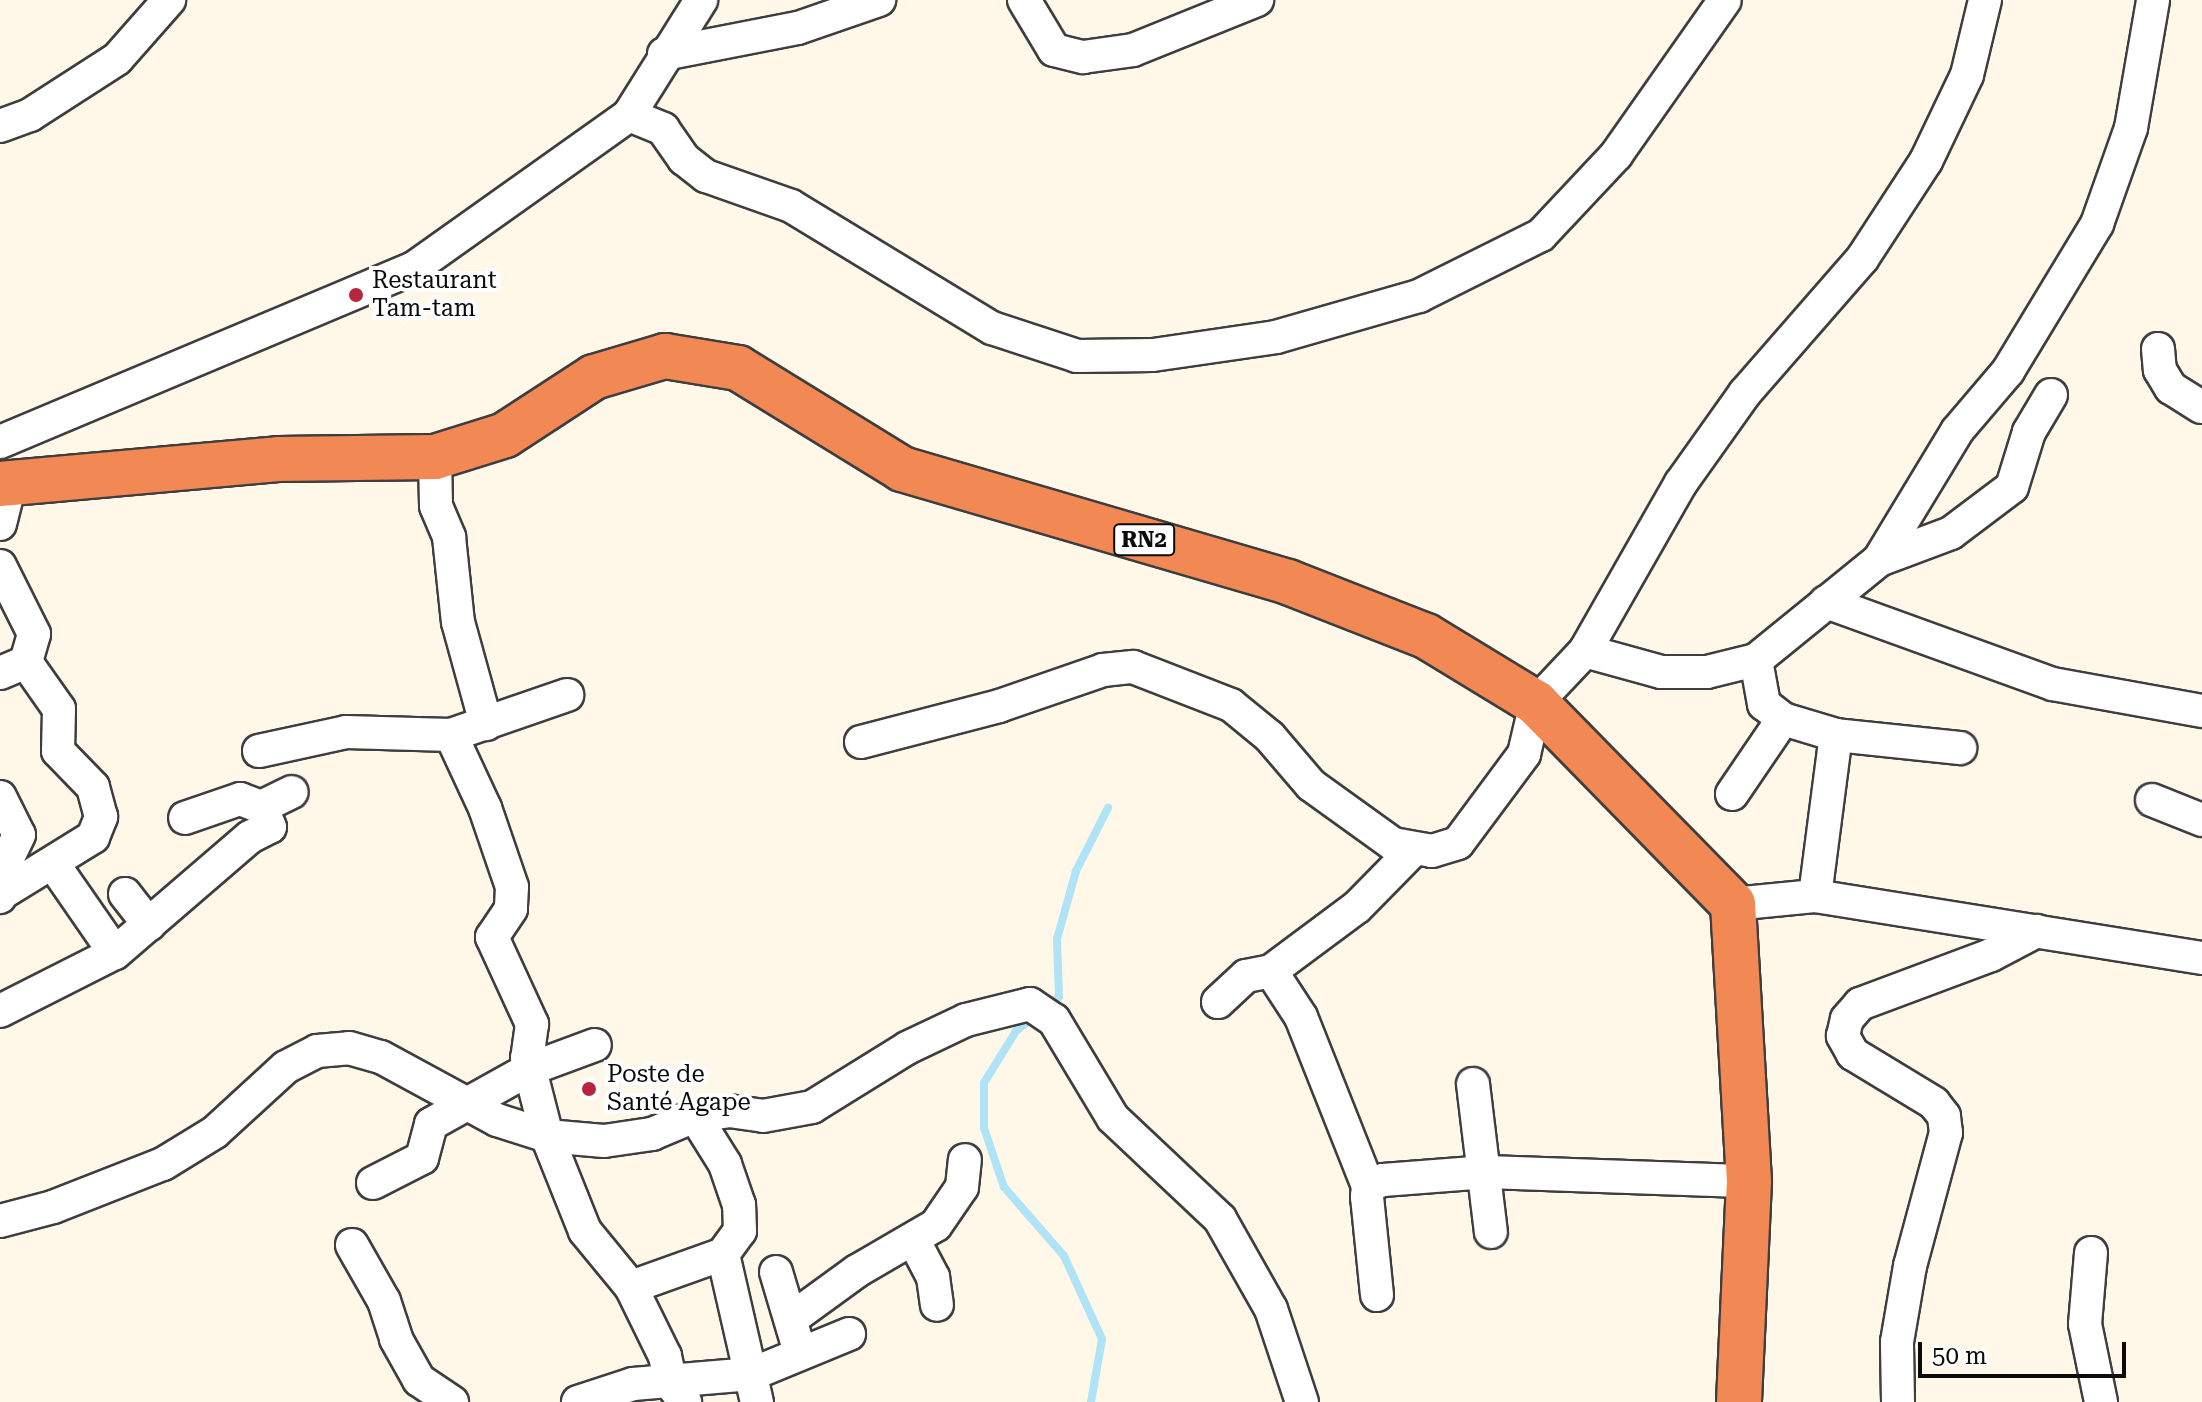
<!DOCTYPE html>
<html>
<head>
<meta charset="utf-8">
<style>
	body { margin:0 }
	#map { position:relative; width:2202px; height:1402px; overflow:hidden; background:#fff8e9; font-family:"Roboto Serif",serif }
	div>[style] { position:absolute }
	.stream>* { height:8px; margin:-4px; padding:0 4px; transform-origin:4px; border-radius:4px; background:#afe3f5 }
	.roads { filter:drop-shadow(2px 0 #3e3e3e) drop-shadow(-2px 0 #3e3e3e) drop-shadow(0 2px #3e3e3e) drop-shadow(0 -2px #3e3e3e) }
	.minor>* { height:32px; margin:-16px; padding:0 16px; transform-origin:16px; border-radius:16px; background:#fff }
	.highway>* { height:44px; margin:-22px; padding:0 22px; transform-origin:22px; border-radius:22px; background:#f28854 }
	.dots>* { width:22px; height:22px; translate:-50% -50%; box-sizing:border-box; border:4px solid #fff; border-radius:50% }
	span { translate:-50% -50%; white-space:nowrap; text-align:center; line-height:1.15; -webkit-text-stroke:8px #fff; paint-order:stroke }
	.shield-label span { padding:2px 6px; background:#fff; border:2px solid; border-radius:6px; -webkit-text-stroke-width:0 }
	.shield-label { font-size:22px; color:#0b0b0b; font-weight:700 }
	.poi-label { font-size:24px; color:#0b0b0b }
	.left { translate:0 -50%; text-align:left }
	.scale { position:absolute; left:1918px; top:1342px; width:208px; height:36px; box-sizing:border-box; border:4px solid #0b0b0b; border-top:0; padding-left:10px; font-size:24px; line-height:28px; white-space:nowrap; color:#0b0b0b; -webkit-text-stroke:6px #fff; paint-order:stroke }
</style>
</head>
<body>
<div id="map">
	<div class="stream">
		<i style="left:1046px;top:1007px;width:16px;rotate:-38deg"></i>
		<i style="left:1059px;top:997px;width:58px;rotate:-92deg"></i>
		<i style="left:1057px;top:939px;width:71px;rotate:-74.4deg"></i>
		<i style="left:1076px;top:871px;width:71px;rotate:-63.1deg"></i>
		<i style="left:1036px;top:1015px;width:26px;rotate:141deg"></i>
		<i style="left:1016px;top:1031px;width:61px;rotate:121.6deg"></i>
		<i style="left:984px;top:1083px;width:45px;rotate:90deg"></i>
		<i style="left:984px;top:1128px;width:62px;rotate:71.3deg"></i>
		<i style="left:1004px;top:1187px;width:91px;rotate:49deg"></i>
		<i style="left:1064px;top:1256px;width:91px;rotate:65.4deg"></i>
		<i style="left:1102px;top:1339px;width:64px;rotate:99.9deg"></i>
	</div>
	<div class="roads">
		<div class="minor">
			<i style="left:1024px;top:0;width:58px;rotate:59deg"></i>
			<i style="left:1054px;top:50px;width:30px;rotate:14deg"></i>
			<i style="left:1083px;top:57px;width:50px;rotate:-8deg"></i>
			<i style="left:1133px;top:50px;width:134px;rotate:-22deg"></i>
			<i style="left:664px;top:54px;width:136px;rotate:-11deg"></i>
			<i style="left:798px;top:28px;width:86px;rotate:-19.1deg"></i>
			<i style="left:629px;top:115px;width:37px;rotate:22deg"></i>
			<i style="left:663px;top:129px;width:37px;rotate:55deg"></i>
			<i style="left:684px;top:159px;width:28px;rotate:38deg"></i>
			<i style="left:706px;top:176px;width:90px;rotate:19.4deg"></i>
			<i style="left:791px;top:206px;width:235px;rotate:31.3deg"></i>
			<i style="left:992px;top:328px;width:89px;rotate:18.2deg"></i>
			<i style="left:1077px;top:356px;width:76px;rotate:-0.8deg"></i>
			<i style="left:1153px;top:355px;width:124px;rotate:-8.3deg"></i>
			<i style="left:1276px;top:337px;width:149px;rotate:-16deg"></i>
			<i style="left:1419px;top:296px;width:136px;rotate:-26.6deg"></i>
			<i style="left:1541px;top:235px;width:110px;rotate:-46.8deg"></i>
			<i style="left:1616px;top:155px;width:189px;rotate:-54.9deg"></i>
			<i style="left:0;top:126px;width:32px;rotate:-20deg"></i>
			<i style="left:30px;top:115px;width:103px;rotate:-32.8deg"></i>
			<i style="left:117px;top:59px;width:79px;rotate:-48.6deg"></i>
			<i style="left:2158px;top:349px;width:21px;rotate:85deg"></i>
			<i style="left:2160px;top:370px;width:21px;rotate:59deg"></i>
			<i style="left:2171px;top:388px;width:36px;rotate:32deg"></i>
			<i style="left:0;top:442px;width:449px;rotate:-22.8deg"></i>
			<i style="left:414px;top:268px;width:264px;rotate:-35.4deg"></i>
			<i style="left:629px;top:115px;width:136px;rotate:-57.9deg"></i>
			<i style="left:435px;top:457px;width:49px;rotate:88.8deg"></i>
			<i style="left:436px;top:506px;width:34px;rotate:67deg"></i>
			<i style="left:449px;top:537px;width:85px;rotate:84deg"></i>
			<i style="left:458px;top:622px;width:106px;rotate:74.6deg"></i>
			<i style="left:0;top:524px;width:41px;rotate:-76deg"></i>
			<i style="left:1879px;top:560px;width:77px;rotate:-20.6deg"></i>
			<i style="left:1951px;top:533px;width:76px;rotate:-37deg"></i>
			<i style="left:2012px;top:487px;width:58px;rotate:-72.8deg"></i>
			<i style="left:2029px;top:432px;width:43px;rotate:-59.3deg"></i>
			<i style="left:0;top:566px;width:76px;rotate:63.4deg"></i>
			<i style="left:34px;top:634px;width:29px;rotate:106deg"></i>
			<i style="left:26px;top:662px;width:28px;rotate:157deg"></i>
			<i style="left:1826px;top:602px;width:241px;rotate:19.9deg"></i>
			<i style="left:2053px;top:684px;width:151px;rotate:10.3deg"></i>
			<i style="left:1585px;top:651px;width:79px;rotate:15.4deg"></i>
			<i style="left:1661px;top:672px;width:46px"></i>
			<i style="left:1707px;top:672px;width:50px;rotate:-13.8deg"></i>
			<i style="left:1756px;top:660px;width:159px;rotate:-39.1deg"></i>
			<i style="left:1879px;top:560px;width:151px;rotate:-58.8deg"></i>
			<i style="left:1957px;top:431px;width:79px;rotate:-49.6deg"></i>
			<i style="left:2008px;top:371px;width:172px;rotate:-58.8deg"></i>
			<i style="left:2097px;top:224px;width:102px;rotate:-70.5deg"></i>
			<i style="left:2131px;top:128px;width:130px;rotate:-80.2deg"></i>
			<i style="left:1756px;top:660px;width:45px;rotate:79.7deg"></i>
			<i style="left:1764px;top:704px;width:24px;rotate:38deg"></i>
			<i style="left:1783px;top:719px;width:55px;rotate:16.8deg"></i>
			<i style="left:1836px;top:735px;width:125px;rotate:6deg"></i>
			<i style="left:451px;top:735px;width:81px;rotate:65deg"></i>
			<i style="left:485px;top:808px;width:83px;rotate:71.1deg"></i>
			<i style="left:512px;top:887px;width:22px;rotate:93deg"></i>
			<i style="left:511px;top:909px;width:34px;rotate:124deg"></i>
			<i style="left:492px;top:937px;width:96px;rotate:65.3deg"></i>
			<i style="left:532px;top:1024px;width:34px;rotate:98deg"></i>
			<i style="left:527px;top:1058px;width:81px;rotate:75.6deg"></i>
			<i style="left:547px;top:1136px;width:102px;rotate:68.2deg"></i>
			<i style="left:585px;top:1231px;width:72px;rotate:50.6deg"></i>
			<i style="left:631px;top:1287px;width:77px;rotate:63.8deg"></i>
			<i style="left:665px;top:1356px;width:29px;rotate:78deg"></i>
			<i style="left:671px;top:1384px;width:23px;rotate:52deg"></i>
			<i style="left:861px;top:742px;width:143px;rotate:-14.6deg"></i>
			<i style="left:999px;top:706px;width:110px;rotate:-19.1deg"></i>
			<i style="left:1103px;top:670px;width:30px;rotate:-6deg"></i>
			<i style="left:1133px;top:667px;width:105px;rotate:21.2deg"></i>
			<i style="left:1231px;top:705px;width:50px;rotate:39.4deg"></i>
			<i style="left:1270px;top:737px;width:63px;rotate:49.5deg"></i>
			<i style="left:1311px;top:785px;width:101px;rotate:35.7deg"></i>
			<i style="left:1393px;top:844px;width:40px;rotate:10deg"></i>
			<i style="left:1432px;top:851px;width:27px;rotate:-17deg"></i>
			<i style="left:1458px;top:843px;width:111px;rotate:-53.4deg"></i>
			<i style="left:1524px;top:754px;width:52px;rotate:-76.8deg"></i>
			<i style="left:1536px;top:703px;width:71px;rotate:-46.7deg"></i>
			<i style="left:1585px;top:651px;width:193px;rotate:-60.3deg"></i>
			<i style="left:1681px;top:483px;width:110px;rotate:-54.6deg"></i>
			<i style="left:1745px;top:393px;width:178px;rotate:-48.9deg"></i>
			<i style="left:1862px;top:259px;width:117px;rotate:-56.9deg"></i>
			<i style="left:1926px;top:161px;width:95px;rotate:-64.5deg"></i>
			<i style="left:1967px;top:75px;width:77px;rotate:-76.5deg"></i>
			<i style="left:259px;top:751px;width:89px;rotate:-12.3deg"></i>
			<i style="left:346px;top:732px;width:105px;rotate:1.6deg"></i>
			<i style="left:451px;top:735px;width:123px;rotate:-19deg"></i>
			<i style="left:1732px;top:794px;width:91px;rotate:-55.8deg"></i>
			<i style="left:0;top:797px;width:42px;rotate:63.4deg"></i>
			<i style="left:19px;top:835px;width:25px;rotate:116deg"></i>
			<i style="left:8px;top:858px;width:40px;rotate:102deg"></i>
			<i style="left:2152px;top:800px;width:54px;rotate:21.8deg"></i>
			<i style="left:261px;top:807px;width:34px;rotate:-26deg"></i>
			<i style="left:54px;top:865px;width:107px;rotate:55.3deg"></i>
			<i style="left:4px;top:892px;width:105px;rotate:-31.7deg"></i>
			<i style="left:93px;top:837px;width:22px;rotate:-68deg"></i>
			<i style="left:101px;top:817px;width:31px;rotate:-105deg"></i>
			<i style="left:93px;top:787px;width:50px;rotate:-134.2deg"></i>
			<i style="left:58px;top:751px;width:42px;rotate:-88.6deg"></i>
			<i style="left:59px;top:709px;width:57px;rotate:-125.1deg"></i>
			<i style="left:125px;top:894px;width:39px;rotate:52deg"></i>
			<i style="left:1815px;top:896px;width:162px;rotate:-82.6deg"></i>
			<i style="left:1733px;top:904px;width:82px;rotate:-5.6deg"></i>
			<i style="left:1815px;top:896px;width:392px;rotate:9.1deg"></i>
			<i style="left:1271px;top:971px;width:55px;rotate:56.9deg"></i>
			<i style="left:1301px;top:1017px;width:182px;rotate:68.4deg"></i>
			<i style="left:1218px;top:1002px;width:38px;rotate:-43deg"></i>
			<i style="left:1246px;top:976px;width:25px;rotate:-11deg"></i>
			<i style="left:1271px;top:971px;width:107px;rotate:-36.7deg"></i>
			<i style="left:1357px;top:907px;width:78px;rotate:-45.5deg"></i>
			<i style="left:0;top:1011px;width:129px;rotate:-26.8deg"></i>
			<i style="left:115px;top:953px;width:178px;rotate:-40.7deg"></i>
			<i style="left:250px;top:837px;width:22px;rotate:-27deg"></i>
			<i style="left:270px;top:827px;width:22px;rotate:-114deg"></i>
			<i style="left:261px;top:807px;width:22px;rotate:-159deg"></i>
			<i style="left:240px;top:799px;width:58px;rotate:160.9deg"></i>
			<i style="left:1473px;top:1084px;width:149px;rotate:83.1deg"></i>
			<i style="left:373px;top:1183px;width:55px;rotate:-27deg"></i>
			<i style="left:422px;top:1158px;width:35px;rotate:-75deg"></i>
			<i style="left:431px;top:1124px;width:113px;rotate:-29.1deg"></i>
			<i style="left:530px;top:1069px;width:69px;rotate:-20.3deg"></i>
			<i style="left:0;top:1221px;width:55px;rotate:-14.8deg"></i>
			<i style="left:53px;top:1207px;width:118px;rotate:-21.4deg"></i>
			<i style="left:163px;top:1164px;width:61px;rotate:-31.6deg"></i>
			<i style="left:215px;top:1132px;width:96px;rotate:-42.5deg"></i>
			<i style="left:286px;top:1067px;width:35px;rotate:-27deg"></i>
			<i style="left:317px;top:1051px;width:32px;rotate:-5deg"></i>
			<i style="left:349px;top:1048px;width:33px;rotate:16deg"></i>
			<i style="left:381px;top:1057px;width:132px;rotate:28.5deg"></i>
			<i style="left:497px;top:1120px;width:52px;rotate:17.7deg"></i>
			<i style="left:547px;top:1136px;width:57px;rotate:5deg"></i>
			<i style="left:604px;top:1141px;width:49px;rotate:-8.3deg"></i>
			<i style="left:652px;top:1134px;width:47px;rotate:-22.7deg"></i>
			<i style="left:695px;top:1116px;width:34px;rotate:-8deg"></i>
			<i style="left:729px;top:1111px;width:34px;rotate:8deg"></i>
			<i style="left:763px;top:1116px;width:50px;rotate:-10.4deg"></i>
			<i style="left:812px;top:1107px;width:112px;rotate:-31.8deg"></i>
			<i style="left:907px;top:1048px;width:65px;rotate:-25.4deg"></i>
			<i style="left:966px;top:1020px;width:66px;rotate:-14deg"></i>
			<i style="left:1030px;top:1004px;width:29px;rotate:34deg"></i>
			<i style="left:1054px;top:1020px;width:114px;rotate:59deg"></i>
			<i style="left:1113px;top:1118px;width:147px;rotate:43.3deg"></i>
			<i style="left:1220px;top:1219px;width:103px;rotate:60.5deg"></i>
			<i style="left:1271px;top:1309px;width:98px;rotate:71.6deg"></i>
			<i style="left:914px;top:1241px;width:41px;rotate:62.2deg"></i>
			<i style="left:933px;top:1277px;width:28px;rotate:82deg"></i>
			<i style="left:352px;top:1245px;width:64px;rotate:60.3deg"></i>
			<i style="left:384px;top:1301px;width:40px;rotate:72deg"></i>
			<i style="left:396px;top:1339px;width:47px;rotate:60.7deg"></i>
			<i style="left:419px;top:1380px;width:40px;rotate:34deg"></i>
			<i style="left:2091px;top:1253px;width:71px;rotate:94.8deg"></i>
			<i style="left:2085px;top:1324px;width:80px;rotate:78.4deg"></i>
			<i style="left:723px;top:1254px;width:152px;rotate:77.1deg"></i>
			<i style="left:776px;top:1272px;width:70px;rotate:73.4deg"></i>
			<i style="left:631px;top:1287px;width:98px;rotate:-19.7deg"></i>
			<i style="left:723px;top:1254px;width:29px;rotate:-54deg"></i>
			<i style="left:740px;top:1231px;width:26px;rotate:-92deg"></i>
			<i style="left:739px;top:1205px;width:43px;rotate:-108.9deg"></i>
			<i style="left:725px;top:1164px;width:57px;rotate:-122deg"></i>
			<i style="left:1377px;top:1295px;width:99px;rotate:-95.8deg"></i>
			<i style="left:1367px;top:1197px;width:11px;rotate:-85deg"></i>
			<i style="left:1368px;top:1186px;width:16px;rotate:-22deg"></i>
			<i style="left:1383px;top:1180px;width:104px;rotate:-4.4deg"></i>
			<i style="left:1487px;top:1172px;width:262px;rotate:2deg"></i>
			<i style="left:791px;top:1319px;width:82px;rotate:-36deg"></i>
			<i style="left:857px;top:1271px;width:91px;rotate:-30.2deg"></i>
			<i style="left:936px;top:1225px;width:46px;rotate:-55.6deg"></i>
			<i style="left:962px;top:1187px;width:27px;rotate:-84deg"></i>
			<i style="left:578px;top:1402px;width:58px;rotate:-18.1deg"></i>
			<i style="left:633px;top:1384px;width:119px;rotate:-4.8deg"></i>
			<i style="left:752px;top:1374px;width:105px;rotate:-22.4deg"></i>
			<i style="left:1898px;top:1402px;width:60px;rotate:-91deg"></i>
			<i style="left:1897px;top:1342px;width:77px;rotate:-80.3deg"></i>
			<i style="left:1910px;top:1266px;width:138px;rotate:-74.9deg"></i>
			<i style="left:1946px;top:1133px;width:17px;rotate:-97deg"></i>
			<i style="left:1944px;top:1116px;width:16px;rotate:-128deg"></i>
			<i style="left:1934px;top:1103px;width:95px;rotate:-148.8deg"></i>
			<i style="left:1853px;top:1054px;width:21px;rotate:-119deg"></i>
			<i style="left:1843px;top:1036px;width:17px;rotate:-77deg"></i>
			<i style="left:1847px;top:1019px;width:20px;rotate:-49deg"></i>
			<i style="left:1860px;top:1004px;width:140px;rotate:-20.5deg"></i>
			<i style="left:1991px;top:955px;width:52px;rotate:-27.6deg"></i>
		</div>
		<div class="highway">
			<i style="left:0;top:484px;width:279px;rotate:-5.1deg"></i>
			<i style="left:278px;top:459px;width:157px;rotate:-0.7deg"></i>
			<i style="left:435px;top:457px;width:73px;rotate:-17.4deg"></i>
			<i style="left:505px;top:435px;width:106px;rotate:-33.1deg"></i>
			<i style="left:594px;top:377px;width:74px;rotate:-16.5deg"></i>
			<i style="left:665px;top:356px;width:74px;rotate:9.3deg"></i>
			<i style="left:738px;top:368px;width:193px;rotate:31.6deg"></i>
			<i style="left:902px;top:469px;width:402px;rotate:16.3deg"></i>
			<i style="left:1288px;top:582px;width:148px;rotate:21.4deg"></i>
			<i style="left:1426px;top:636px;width:129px;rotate:31.3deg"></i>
			<i style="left:1536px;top:703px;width:281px;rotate:45.6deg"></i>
			<i style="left:1733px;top:904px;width:277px;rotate:86.7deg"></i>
			<i style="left:1749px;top:1181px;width:221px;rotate:92.6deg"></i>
		</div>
	</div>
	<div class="dots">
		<i style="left:356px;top:295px;background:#b7263f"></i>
		<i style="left:589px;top:1089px;background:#b7263f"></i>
	</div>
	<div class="shield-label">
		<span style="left:1144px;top:540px">RN2</span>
	</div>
	<div class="poi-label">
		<span class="left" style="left:372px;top:295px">Restaurant<br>Tam-tam</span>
		<span class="left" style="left:607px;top:1089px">Poste de<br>Santé Agape</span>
	</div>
	<div class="scale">50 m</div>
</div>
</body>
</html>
